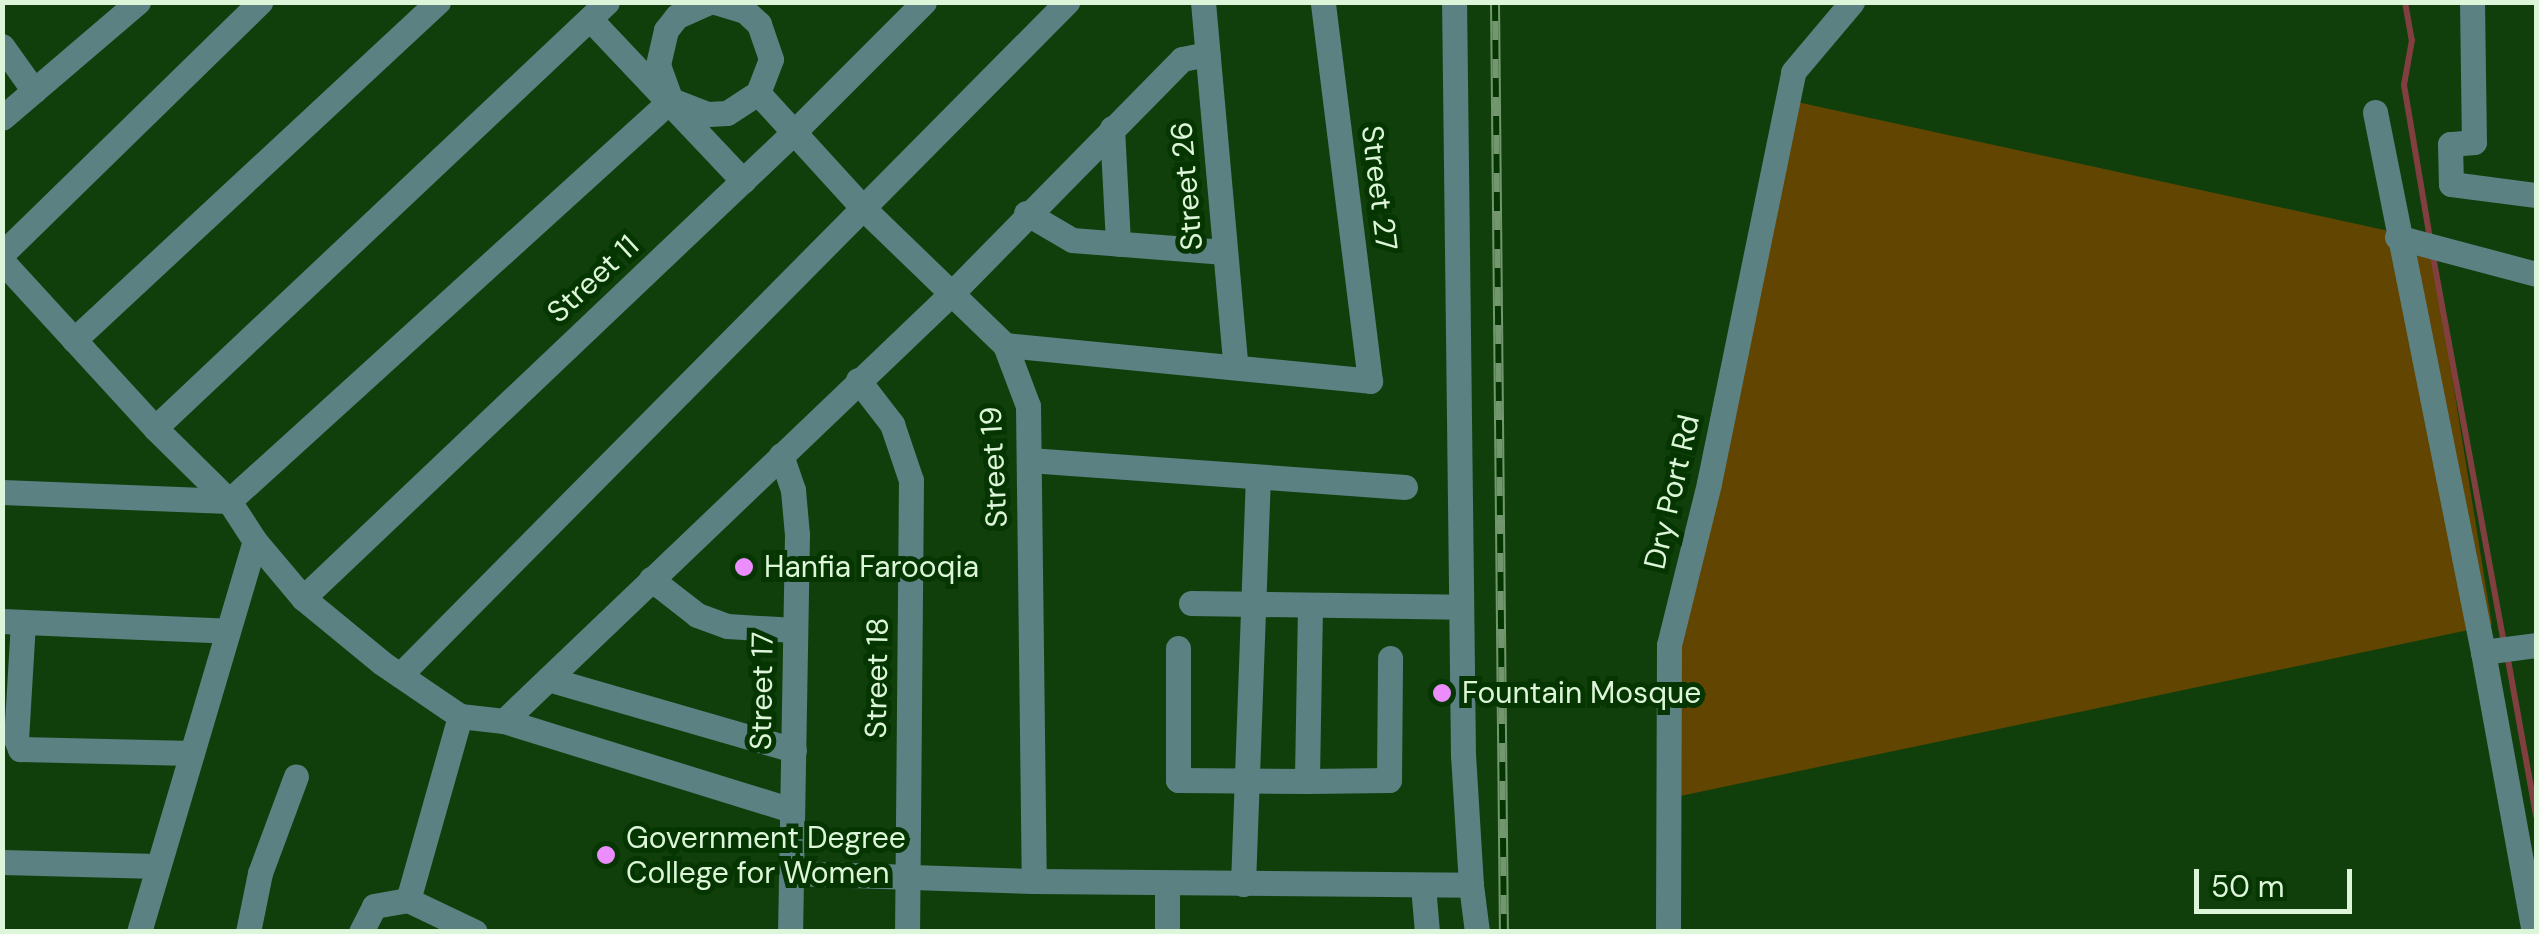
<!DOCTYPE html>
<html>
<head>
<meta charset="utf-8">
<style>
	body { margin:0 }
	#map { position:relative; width:2539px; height:934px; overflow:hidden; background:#113f0b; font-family:"DM Sans",sans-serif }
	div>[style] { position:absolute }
	.green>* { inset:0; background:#624500 }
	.stream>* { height:6px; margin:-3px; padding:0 3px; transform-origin:3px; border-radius:3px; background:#813f3f }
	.minor>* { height:25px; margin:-12.5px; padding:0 12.5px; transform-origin:12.5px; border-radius:12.5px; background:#5b8183 }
	.rail>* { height:10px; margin-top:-5px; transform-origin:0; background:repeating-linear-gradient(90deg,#053500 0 19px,#72966d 0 38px); box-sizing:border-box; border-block:2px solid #72966d }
	.dots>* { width:28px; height:28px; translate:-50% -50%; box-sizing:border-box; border:5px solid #053500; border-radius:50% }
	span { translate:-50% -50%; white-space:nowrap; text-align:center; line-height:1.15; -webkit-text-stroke:10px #053500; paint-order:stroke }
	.street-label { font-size:30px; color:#ddf6d9 }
	.poi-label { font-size:30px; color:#ddf6d9 }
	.left { translate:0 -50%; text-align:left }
	.frame { position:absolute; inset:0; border:5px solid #ddf6d9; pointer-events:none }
	.scale { position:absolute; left:2194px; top:869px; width:158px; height:45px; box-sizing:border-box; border:5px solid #ddf6d9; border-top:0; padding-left:12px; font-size:30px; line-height:35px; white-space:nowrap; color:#ddf6d9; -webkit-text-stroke:8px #053500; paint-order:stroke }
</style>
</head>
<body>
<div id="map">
	<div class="green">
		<i style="clip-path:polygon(1788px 100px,2430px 240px,2492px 625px,1666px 799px,1669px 645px)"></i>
	</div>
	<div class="stream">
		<i style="left:2405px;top:2px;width:39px;rotate:80deg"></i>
		<i style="left:2412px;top:40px;width:46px;rotate:100.1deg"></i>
		<i style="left:2404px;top:85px;width:156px;rotate:80.4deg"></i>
		<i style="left:2432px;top:251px;width:398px;rotate:79.6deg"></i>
		<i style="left:2507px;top:654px;width:164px;rotate:79.8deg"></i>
	</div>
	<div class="minor">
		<i style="left:709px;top:2px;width:35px;rotate:156deg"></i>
		<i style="left:677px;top:16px;width:18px;rotate:128deg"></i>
		<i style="left:666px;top:30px;width:36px;rotate:103deg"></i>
		<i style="left:658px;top:65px;width:37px;rotate:70deg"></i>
		<i style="left:671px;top:100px;width:40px;rotate:21deg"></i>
		<i style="left:708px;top:114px;width:19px;rotate:-3deg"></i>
		<i style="left:727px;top:113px;width:37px;rotate:-33deg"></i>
		<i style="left:758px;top:93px;width:36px;rotate:-69deg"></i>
		<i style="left:771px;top:59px;width:37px;rotate:-109deg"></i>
		<i style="left:759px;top:24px;width:19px;rotate:-137deg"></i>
		<i style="left:745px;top:11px;width:31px;rotate:-163deg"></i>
		<i style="left:1203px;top:2px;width:363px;rotate:84.9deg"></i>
		<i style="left:2472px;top:2px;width:140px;rotate:89.2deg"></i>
		<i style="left:2474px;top:142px;width:24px;rotate:175deg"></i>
		<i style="left:2450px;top:144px;width:40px;rotate:88.6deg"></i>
		<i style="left:2451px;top:184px;width:86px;rotate:7.4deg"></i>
		<i style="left:590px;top:19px;width:223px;rotate:46.6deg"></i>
		<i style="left:2px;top:46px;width:55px;rotate:54.6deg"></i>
		<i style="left:758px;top:93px;width:154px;rotate:47.6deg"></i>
		<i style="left:862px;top:207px;width:199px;rotate:44deg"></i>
		<i style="left:1005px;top:345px;width:65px;rotate:69.3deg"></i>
		<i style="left:1028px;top:406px;width:475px;rotate:89.3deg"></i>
		<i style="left:2375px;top:112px;width:551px;rotate:78.69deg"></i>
		<i style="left:2483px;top:652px;width:285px;rotate:79.7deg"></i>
		<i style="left:2px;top:118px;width:179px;rotate:-40.5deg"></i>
		<i style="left:1112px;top:128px;width:116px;rotate:87deg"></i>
		<i style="left:1026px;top:213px;width:53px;rotate:30.4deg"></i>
		<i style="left:1072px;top:240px;width:153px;rotate:4.5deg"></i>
		<i style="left:2397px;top:237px;width:144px;rotate:14.9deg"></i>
		<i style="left:2px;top:254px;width:361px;rotate:-44.3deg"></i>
		<i style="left:2px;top:261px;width:226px;rotate:47.5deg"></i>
		<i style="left:155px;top:428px;width:104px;rotate:44.6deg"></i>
		<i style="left:229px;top:501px;width:48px;rotate:57deg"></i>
		<i style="left:255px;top:541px;width:75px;rotate:49.9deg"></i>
		<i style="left:303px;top:598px;width:102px;rotate:39.4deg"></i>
		<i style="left:382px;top:663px;width:94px;rotate:34.2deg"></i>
		<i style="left:460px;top:716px;width:44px;rotate:6.5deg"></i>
		<i style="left:504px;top:721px;width:622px;rotate:-43.7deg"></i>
		<i style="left:954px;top:291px;width:325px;rotate:-45.5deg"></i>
		<i style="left:1182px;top:59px;width:26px;rotate:-11deg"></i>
		<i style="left:74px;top:340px;width:497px;rotate:-42.9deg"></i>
		<i style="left:1005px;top:345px;width:367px;rotate:5.6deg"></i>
		<i style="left:1370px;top:381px;width:382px;rotate:-97.1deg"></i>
		<i style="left:858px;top:380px;width:56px;rotate:52.3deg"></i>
		<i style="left:892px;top:424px;width:59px;rotate:71.3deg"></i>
		<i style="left:911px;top:480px;width:452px;rotate:90.5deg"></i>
		<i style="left:155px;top:428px;width:621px;rotate:-43.3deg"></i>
		<i style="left:781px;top:455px;width:37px;rotate:71deg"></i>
		<i style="left:793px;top:490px;width:45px;rotate:84.9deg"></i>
		<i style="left:797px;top:535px;width:397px;rotate:91deg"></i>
		<i style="left:1029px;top:460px;width:377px;rotate:4.1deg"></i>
		<i style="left:2px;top:492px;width:227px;rotate:2.3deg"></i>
		<i style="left:229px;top:501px;width:597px;rotate:-42.22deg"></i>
		<i style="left:651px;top:579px;width:58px;rotate:38deg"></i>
		<i style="left:697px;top:615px;width:32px;rotate:20deg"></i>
		<i style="left:727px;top:626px;width:68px;rotate:3.4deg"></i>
		<i style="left:303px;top:598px;width:676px;rotate:-43.5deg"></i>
		<i style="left:793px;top:133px;width:185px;rotate:-45deg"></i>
		<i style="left:1191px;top:603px;width:270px;rotate:0.8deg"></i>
		<i style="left:1310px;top:606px;width:175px;rotate:91deg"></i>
		<i style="left:1307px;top:781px;width:82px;rotate:-0.7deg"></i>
		<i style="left:1389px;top:780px;width:122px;rotate:-89.5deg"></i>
		<i style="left:2px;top:621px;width:226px;rotate:2.5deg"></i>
		<i style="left:23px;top:622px;width:117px;rotate:93.4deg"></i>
		<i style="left:16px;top:739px;width:11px;rotate:68deg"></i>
		<i style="left:20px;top:749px;width:172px;rotate:1.3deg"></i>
		<i style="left:1178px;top:648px;width:132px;rotate:90deg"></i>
		<i style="left:1178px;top:780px;width:129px;rotate:0.4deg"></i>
		<i style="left:2483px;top:652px;width:53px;rotate:-7.5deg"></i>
		<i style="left:400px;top:675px;width:948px;rotate:-45.26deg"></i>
		<i style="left:548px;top:679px;width:256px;rotate:16.1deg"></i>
		<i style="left:504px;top:721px;width:301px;rotate:17.2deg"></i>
		<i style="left:2px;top:862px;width:156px;rotate:1.5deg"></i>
		<i style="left:791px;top:873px;width:243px;rotate:1.9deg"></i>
		<i style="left:1034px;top:881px;width:437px;rotate:0.5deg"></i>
		<i style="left:1471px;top:885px;width:130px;rotate:-93.5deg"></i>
		<i style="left:1463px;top:755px;width:753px;rotate:-90.68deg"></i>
		<i style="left:1167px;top:883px;width:49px;rotate:90deg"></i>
		<i style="left:1243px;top:884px;width:407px;rotate:-87.9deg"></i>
		<i style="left:1471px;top:885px;width:47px;rotate:82.7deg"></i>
		<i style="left:1423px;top:886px;width:46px;rotate:85deg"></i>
		<i style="left:408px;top:900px;width:74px;rotate:25.5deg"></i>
		<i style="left:139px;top:932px;width:408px;rotate:-73.5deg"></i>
		<i style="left:248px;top:932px;width:60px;rotate:-78.5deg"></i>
		<i style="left:260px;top:873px;width:103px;rotate:-69.6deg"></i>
		<i style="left:361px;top:932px;width:29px;rotate:-63deg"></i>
		<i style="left:374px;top:906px;width:35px;rotate:-10deg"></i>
		<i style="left:408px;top:900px;width:191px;rotate:-74.2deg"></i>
		<i style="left:1668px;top:932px;width:287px;rotate:-89.8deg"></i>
		<i style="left:1669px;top:645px;width:167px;rotate:-76.1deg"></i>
		<i style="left:1709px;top:483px;width:419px;rotate:-78.4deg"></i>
		<i style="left:1793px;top:72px;width:92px;rotate:-49.9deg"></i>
	</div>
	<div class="rail">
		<i style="left:1495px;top:2px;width:930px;rotate:89.45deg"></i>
	</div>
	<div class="dots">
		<i style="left:744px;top:567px;background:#eb8dfc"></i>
		<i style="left:1442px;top:693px;background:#eb8dfc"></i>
		<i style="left:606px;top:855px;background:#eb8dfc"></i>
	</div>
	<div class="street-label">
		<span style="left:1187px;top:186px;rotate:-95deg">Street 26</span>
		<span style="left:1379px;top:188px;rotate:83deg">Street 27</span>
		<span style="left:593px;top:279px;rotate:-43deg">Street 11</span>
		<span style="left:994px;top:467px;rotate:-93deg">Street 19</span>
		<span style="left:1672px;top:492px;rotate:-77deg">Dry Port Rd</span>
		<span style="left:877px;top:678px;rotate:-89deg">Street 18</span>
		<span style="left:762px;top:691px;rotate:-89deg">Street 17</span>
	</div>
	<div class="poi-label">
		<span class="left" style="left:764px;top:567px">Hanfia Farooqia</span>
		<span class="left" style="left:1462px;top:693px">Fountain Mosque</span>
		<span class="left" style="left:626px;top:855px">Government Degree<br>College for Women</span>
	</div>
	<div class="frame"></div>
	<div class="scale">50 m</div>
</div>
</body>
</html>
